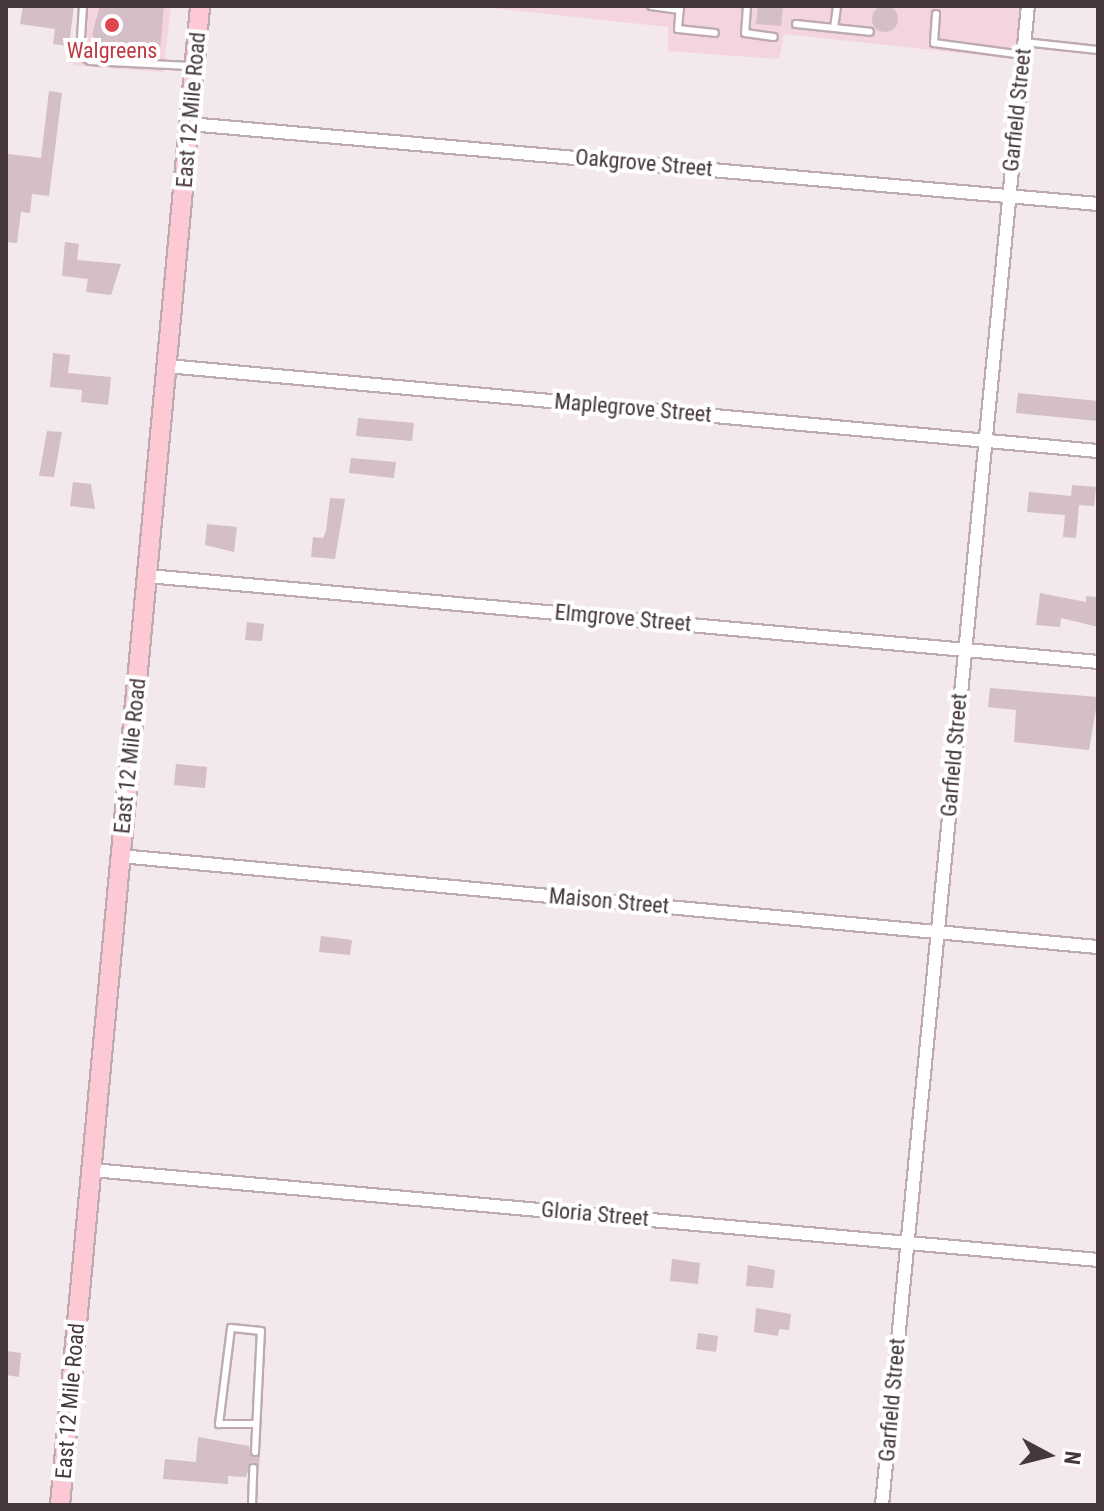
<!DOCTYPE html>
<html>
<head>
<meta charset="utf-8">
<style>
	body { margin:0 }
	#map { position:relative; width:1104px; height:1511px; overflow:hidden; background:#f3e8eb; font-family:"Roboto Condensed",sans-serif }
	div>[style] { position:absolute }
	.commercial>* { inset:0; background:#f4d4e1 }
	.building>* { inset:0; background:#d4bec7 }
	.round { border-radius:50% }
	.roads { filter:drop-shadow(2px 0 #beabb2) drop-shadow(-2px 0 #beabb2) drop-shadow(0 2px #beabb2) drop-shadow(0 -2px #beabb2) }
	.lane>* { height:6px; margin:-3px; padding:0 3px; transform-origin:3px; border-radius:3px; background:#fff }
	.street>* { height:12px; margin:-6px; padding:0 6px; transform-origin:6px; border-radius:6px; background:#fff }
	.secondary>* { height:18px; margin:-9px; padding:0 9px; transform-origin:9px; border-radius:9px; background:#fcc9d5 }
	.dots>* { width:22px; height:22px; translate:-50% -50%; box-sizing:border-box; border:4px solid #fff; border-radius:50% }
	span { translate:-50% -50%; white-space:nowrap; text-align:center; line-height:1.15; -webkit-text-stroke:8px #fff; paint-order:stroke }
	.health-label { font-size:22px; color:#be3a42 }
	.street-label { font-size:22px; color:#46373d }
	.frame { position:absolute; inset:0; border:8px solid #46373d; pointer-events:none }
	.north { position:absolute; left:1008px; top:1415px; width:80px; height:80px; -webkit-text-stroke:6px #fff; paint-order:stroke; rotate:97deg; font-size:22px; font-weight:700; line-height:32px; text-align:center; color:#46373d }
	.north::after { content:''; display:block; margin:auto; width:28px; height:36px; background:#46373d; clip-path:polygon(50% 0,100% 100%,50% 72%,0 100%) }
</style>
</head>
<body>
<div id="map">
	<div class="commercial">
		<i style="clip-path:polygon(81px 6px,171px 6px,163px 72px,73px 65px)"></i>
		<i style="clip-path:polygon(473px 6px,1020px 6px,1015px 59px,784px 34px,779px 59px,668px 51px,668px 27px)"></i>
	</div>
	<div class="building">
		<i class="round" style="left:872px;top:6px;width:26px;height:26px"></i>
		<i style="clip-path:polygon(23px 6px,74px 6px,69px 46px,53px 44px,55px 29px,20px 24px)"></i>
		<i style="clip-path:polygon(100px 6px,164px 6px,160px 50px,97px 44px,92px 34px)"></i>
		<i style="clip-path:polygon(758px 6px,783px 6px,781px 26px,756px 24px)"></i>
		<i style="clip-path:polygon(49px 91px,62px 93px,49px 196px,32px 194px,30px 213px,21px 212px,17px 243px,6px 242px,8px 154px,41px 158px)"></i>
		<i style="clip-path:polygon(65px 242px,79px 244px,77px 260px,121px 264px,111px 295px,86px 292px,88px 279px,62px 276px)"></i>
		<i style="clip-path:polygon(53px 353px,70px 355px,68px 373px,111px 377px,108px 405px,81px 402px,82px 390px,50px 387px)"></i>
		<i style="clip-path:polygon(1018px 393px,1098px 401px,1098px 421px,1016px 413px)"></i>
		<i style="clip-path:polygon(358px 418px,414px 423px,412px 441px,356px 436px)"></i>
		<i style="clip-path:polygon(47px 431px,62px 432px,54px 477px,39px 476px)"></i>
		<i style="clip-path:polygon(351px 458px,396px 462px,394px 478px,349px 473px)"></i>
		<i style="clip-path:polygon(73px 482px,91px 484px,95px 509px,70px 506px)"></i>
		<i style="clip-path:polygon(1072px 485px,1096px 487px,1094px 506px,1079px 505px,1076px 538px,1063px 537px,1065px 515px,1027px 512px,1029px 492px,1071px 496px)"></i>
		<i style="clip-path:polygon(330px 498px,345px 499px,335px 559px,311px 557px,313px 537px,323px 538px,326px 531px)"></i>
		<i style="clip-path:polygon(207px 524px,237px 527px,234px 552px,205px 545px)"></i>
		<i style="clip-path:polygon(1040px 593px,1086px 602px,1086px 596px,1097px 597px,1098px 627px,1061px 618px,1060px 627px,1036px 625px)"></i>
		<i style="clip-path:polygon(247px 622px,264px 624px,262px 641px,245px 640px)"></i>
		<i style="clip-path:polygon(990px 688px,1098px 697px,1089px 750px,1014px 742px,1016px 710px,988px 707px)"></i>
		<i style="clip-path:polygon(176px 764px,207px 767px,205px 788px,174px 785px)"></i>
		<i style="clip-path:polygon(321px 936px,352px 940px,350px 955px,319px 952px)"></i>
		<i style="clip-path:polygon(672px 1259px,700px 1263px,698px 1284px,670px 1281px)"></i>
		<i style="clip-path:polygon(748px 1265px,775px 1270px,773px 1288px,746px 1286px)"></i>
		<i style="clip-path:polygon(756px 1308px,791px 1314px,789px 1330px,779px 1329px,778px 1336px,754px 1332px)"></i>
		<i style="clip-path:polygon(698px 1333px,718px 1336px,716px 1352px,696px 1349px)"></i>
		<i style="clip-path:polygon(6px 1351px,21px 1353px,19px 1377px,6px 1375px)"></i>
		<i style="clip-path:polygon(198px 1437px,249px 1446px,251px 1457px,260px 1455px,259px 1468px,251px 1462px,246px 1477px,228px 1476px,228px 1484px,163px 1479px,165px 1459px,196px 1462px)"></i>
	</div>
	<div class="roads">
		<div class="lane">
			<i style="left:83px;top:6px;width:48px;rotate:93.6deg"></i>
			<i style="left:80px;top:54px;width:12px;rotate:35deg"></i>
			<i style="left:90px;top:61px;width:100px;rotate:2.9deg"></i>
			<i style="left:651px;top:6px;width:29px;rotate:8deg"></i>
			<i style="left:680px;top:6px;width:23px;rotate:95deg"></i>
			<i style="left:678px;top:29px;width:37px;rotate:6deg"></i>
			<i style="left:747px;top:6px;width:27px;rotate:94deg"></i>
			<i style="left:745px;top:33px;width:29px;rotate:8deg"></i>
			<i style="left:936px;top:14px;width:29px;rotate:94deg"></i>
			<i style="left:934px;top:43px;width:90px;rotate:7.7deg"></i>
			<i style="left:796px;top:24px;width:38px;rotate:6deg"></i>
			<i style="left:834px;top:28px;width:22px;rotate:-82deg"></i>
			<i style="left:834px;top:28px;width:36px;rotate:6deg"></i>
			<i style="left:1024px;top:42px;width:74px;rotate:6.2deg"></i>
			<i style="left:255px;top:1452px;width:121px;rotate:-87.2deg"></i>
			<i style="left:261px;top:1331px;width:30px;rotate:-174deg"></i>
			<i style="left:231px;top:1328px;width:97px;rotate:97.1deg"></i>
			<i style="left:219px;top:1424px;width:36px"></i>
			<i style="left:252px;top:1505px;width:37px;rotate:-88deg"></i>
		</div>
		<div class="street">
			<i style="left:189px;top:124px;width:913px;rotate:5.03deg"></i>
			<i style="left:167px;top:366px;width:935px;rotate:5.22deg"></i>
			<i style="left:148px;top:576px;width:954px;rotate:5.17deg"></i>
			<i style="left:120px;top:856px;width:982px;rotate:5.32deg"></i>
			<i style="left:92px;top:1170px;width:1010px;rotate:5.11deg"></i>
			<i style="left:882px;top:1505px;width:1506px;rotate:-84.44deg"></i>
		</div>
		<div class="secondary">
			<i style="left:60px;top:1505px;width:1506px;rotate:-84.66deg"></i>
		</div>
	</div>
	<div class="dots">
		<i style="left:112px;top:25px;background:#e0444e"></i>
	</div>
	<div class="health-label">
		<span style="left:112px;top:51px">Walgreens</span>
	</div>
	<div class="street-label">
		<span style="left:191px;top:110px;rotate:-85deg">East 12 Mile Road</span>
		<span style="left:1017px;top:110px;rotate:-84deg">Garfield Street</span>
		<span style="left:644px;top:163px;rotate:5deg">Oakgrove Street</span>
		<span style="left:633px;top:408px;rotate:5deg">Maplegrove Street</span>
		<span style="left:623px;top:618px;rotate:5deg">Elmgrove Street</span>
		<span style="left:954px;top:755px;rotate:-85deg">Garfield Street</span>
		<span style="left:130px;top:756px;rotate:-84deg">East 12 Mile Road</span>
		<span style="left:609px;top:901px;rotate:5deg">Maison Street</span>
		<span style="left:595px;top:1214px;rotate:5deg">Gloria Street</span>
		<span style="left:892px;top:1400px;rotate:-85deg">Garfield Street</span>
		<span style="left:70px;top:1401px;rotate:-85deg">East 12 Mile Road</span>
	</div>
	<div class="frame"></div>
	<div class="north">N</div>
</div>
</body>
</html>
